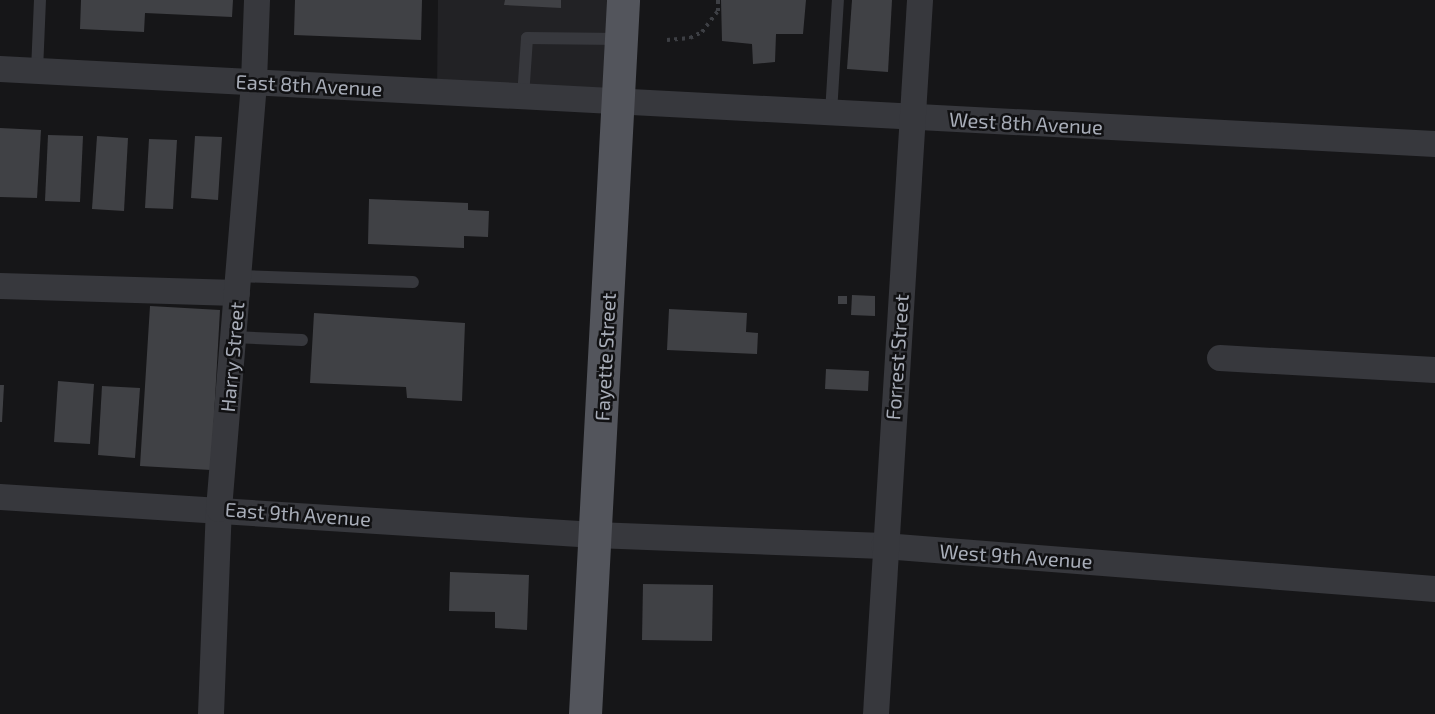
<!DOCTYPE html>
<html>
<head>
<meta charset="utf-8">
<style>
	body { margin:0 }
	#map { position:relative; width:1435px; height:714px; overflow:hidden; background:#161618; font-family:"Exo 2",sans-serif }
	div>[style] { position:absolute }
	.built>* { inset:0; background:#222225 }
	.building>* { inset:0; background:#404145 }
	.path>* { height:4px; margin-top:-2px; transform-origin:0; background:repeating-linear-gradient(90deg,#3d3f44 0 3px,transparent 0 7.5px) }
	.lane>* { height:12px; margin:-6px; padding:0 6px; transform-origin:6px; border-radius:6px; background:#37383d }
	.street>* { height:26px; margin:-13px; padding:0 13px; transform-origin:13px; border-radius:13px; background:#37383d }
	.primary>* { height:33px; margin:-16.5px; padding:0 16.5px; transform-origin:16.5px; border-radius:16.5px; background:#53555c }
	span { translate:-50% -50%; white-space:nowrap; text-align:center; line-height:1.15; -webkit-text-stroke:5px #111113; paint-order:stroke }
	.street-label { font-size:20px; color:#a8adb8 }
</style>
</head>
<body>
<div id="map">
	<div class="built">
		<i style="clip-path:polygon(438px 0,623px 0,618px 102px,437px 92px)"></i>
	</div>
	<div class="building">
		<i style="clip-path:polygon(81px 0,233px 0,232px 17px,145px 13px,144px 32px,80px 29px)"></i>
		<i style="clip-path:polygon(295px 0,422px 0,421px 40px,294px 35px)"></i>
		<i style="clip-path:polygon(505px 0,561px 0,561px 8px,504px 5px)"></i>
		<i style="clip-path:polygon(721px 0,806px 0,803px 34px,776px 34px,775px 62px,753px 64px,752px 44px,722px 41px)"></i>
		<i style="clip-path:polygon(852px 0,892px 0,888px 72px,847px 69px)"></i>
		<i style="clip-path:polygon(0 128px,41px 130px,37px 198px,0 197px)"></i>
		<i style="clip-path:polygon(48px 135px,83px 136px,80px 202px,45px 201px)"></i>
		<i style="clip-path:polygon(97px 136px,128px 138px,124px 211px,92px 209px)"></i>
		<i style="clip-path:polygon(195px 136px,222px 137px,218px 200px,191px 198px)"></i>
		<i style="clip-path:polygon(149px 139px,177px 140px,173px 209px,145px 208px)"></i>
		<i style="clip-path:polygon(369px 199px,468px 203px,468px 210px,489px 211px,488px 237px,464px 236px,464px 248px,368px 244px)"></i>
		<i style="clip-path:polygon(852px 295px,875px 296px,875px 316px,851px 315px)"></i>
		<i style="clip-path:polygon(838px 296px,847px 296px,847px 304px,838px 304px)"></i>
		<i style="clip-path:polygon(150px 306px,220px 310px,211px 470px,140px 466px)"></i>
		<i style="clip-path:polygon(669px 309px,747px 313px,746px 332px,758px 333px,757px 354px,667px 350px)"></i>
		<i style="clip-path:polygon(314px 313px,465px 323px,462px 401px,407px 398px,406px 387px,310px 383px)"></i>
		<i style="clip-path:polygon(826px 369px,869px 371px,868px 391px,825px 389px)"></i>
		<i style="clip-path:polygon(58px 381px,94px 384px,90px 444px,54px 442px)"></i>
		<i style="clip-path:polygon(0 385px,4px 385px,2px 422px,0 422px)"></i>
		<i style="clip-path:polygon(102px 386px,140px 388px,135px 458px,98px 455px)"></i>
		<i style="clip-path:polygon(450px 572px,529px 575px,527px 630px,495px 628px,495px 612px,449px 611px)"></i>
		<i style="clip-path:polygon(643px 584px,713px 585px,712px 641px,642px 640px)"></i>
	</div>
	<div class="path">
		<i style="left:667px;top:40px;width:23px;rotate:-5deg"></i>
		<i style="left:690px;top:38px;width:13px;rotate:-27deg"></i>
		<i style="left:702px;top:32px;width:26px;rotate:-53deg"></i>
		<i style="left:718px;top:11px;width:11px;rotate:-90deg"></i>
	</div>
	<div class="lane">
		<i style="left:37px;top:71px;width:71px;rotate:-87.6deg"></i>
		<i style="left:523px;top:97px;width:59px;rotate:-86.1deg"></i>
		<i style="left:527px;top:38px;width:93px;rotate:0.6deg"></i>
		<i style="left:831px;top:113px;width:113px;rotate:-86.5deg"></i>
		<i style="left:238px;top:276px;width:175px;rotate:2deg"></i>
		<i style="left:233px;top:337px;width:69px;rotate:2.5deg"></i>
	</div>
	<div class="street">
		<i style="left:0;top:69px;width:1437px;rotate:2.99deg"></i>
		<i style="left:0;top:286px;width:237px;rotate:1.7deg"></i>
		<i style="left:1220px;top:358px;width:215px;rotate:3.2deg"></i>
		<i style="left:0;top:497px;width:596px;rotate:3.65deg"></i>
		<i style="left:595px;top:535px;width:289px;rotate:2.2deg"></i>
		<i style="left:884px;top:546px;width:553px;rotate:4.46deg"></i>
		<i style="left:211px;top:714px;width:205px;rotate:-87.8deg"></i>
		<i style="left:219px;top:509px;width:428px;rotate:-85.3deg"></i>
		<i style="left:254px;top:82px;width:82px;rotate:-87.9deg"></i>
		<i style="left:876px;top:714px;width:715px;rotate:-86.47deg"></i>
	</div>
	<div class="primary">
		<i style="left:585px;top:714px;width:715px;rotate:-86.95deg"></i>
	</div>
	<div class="street-label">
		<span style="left:309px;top:85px;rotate:3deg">East 8th Avenue</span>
		<span style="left:1026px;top:123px;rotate:3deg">West 8th Avenue</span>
		<span style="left:232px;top:357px;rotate:-85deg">Harry Street</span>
		<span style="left:605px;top:357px;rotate:-87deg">Fayette Street</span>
		<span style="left:897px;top:357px;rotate:-86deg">Forrest Street</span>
		<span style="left:298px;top:514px;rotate:4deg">East 9th Avenue</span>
		<span style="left:1016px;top:556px;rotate:4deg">West 9th Avenue</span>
	</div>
</div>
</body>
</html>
